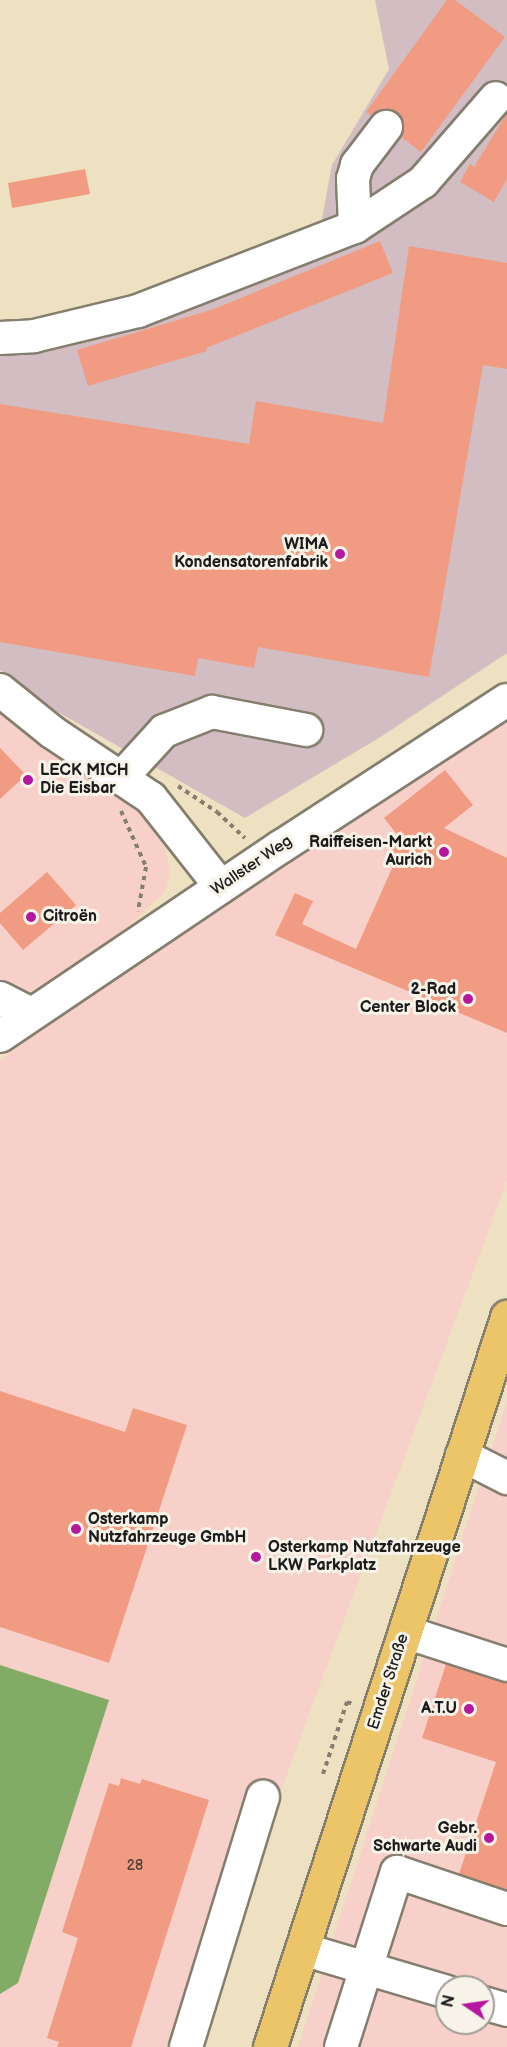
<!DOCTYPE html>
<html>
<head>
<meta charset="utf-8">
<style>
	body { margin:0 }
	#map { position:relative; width:507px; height:2047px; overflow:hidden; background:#eee1c2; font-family:"Balsamiq Sans",sans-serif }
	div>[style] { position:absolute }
	.built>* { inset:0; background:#f7d0ca }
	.industrial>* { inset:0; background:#d2bec2 }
	.forest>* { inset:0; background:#82ac65 }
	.building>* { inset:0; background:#f09b82 }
	.path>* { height:4px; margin-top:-2px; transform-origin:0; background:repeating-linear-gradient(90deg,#857e6f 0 4.5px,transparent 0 9px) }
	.roads { filter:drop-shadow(2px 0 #857e6f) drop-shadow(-2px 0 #857e6f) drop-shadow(0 2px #857e6f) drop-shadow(0 -2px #857e6f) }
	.minor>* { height:32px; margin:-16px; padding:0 16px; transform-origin:16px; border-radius:16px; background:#fff }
	.major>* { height:33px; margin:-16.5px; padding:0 16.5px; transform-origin:16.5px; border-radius:16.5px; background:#edc569 }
	.dots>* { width:16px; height:16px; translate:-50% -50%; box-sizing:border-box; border:3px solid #f7f3e8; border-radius:50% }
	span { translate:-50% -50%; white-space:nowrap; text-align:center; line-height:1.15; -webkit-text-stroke:6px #f7f3e8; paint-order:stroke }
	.number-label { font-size:14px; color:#513c36 }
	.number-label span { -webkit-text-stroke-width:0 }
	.poi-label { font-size:16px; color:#1c1c1c; font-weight:700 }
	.right { translate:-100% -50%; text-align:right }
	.left { translate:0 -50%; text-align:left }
	.street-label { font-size:16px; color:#1c1c1c }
	.north { position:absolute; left:435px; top:1975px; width:60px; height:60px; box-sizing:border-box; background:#f7f3e8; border:2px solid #9f9d96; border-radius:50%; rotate:283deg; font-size:16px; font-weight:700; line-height:24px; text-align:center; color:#1c1c1c }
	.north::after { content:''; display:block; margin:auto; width:21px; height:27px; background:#b5179e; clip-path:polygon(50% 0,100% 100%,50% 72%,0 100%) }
</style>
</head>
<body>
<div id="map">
	<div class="built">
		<i style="clip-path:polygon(0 708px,128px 799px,153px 823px,165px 848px,170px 871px,166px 891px,118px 936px,0 1021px)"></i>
		<i style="clip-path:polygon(507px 715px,507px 1181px,271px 1817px,197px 2047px,0 2047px,0 1994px,18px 1983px,108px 1700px,0 1665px,0 1060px,450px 746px)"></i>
		<i style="clip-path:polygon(evenodd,507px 1400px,507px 2047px,298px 2047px,507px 1400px,447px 1987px,483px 1987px,483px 2023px,447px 2023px,447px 1987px)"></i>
	</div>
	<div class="industrial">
		<i style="clip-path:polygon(375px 0,507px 0,507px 653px,382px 736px,245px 818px,40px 702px,0 670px,0 339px,318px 240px,332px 165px,389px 69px)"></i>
	</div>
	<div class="forest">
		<i style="clip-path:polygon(0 1665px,109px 1700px,18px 1983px,0 1994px)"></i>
	</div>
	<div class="building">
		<i style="clip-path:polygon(447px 0,455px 0,505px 37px,421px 152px,401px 137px,403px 121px,396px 112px,380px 110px,372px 116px,366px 112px)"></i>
		<i style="clip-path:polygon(507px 113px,507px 179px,494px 202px,460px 182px,470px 164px,474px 167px)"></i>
		<i style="clip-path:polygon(85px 169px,90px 194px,12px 208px,8px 183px)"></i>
		<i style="clip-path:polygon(380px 241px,393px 273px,206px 348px,207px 351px,88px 386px,77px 350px,214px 309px)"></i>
		<i style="clip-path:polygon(409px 246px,507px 263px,507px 369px,483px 365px,429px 677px,258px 647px,254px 668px,198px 658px,195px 676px,0 642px,0 404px,249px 444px,256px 401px,383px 423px)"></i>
		<i style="clip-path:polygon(0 748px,26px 775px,0 799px)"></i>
		<i style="clip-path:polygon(445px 770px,473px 805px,444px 828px,507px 858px,507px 1033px,275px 935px,295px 893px,313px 901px,302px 924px,356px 949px,393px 866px,389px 865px,396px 833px,384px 818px)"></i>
		<i style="clip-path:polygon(47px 872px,76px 905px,23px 950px,0 923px,0 913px)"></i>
		<i style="clip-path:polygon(0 1391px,125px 1432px,133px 1408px,187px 1425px,109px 1663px,0 1627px)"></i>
		<i style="clip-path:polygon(446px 1664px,507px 1682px,507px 1890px,459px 1874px,496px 1762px,422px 1738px)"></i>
		<i style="clip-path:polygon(121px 1778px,140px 1784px,142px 1779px,209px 1800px,131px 2047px,57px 2047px,59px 2042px,47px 2038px,78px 1938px,62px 1932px,109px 1783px,119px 1786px)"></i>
	</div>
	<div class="path">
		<i style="left:178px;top:786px;width:47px;rotate:33.7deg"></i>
		<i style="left:217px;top:812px;width:38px;rotate:43deg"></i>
		<i style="left:121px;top:811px;width:61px;rotate:65.9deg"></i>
		<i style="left:146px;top:867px;width:45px;rotate:100.3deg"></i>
		<i style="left:323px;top:1774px;width:76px;rotate:-71.6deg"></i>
		<i style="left:347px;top:1702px;width:9px;rotate:21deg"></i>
	</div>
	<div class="roads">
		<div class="minor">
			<i style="left:355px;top:227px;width:48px;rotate:-92.4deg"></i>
			<i style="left:353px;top:179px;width:15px;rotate:-74deg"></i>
			<i style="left:357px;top:165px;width:48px;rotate:-52.7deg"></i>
			<i style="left:0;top:338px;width:34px;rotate:-3deg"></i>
			<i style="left:34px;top:336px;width:107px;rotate:-13.5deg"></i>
			<i style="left:138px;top:311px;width:233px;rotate:-21.2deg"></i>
			<i style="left:355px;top:227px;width:82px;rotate:-33.5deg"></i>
			<i style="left:423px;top:182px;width:111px;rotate:-49deg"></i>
			<i style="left:0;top:690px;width:67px;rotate:38.9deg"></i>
			<i style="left:52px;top:732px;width:119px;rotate:33.7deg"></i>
			<i style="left:151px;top:798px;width:113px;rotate:51.8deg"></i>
			<i style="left:121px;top:778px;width:64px;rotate:-47.5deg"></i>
			<i style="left:164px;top:731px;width:52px;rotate:-21.6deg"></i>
			<i style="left:212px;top:712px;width:96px;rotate:10.8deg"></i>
			<i style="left:0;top:998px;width:35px;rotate:27deg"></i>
			<i style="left:0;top:1036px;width:340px;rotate:-34deg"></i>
			<i style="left:282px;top:846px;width:268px;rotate:-33deg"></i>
			<i style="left:462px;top:1455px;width:51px;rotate:27.1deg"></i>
			<i style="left:405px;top:1632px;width:107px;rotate:17.9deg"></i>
			<i style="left:302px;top:1949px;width:151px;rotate:16.5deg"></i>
			<i style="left:483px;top:2003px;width:25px;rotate:16deg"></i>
			<i style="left:186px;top:2047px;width:262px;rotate:-72.9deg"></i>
			<i style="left:341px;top:2047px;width:184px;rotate:-72.3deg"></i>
			<i style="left:397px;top:1872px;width:116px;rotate:18.6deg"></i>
		</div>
		<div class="major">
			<i style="left:270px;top:2047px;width:768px;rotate:-72.01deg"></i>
		</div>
	</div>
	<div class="dots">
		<i style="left:340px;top:554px;background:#b5179e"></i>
		<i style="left:28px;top:780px;background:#b5179e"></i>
		<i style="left:444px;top:852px;background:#b5179e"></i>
		<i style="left:31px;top:917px;background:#b5179e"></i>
		<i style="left:468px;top:999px;background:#b5179e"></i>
		<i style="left:76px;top:1529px;background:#b5179e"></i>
		<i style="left:256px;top:1557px;background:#b5179e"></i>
		<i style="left:469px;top:1709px;background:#b5179e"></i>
		<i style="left:489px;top:1838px;background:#b5179e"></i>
	</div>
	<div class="number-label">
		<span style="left:135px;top:1866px">28</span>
	</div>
	<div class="poi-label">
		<span class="right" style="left:328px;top:554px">WIMA<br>Kondensatorenfabrik</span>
		<span class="left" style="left:40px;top:780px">LECK MICH<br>Die Eisbar</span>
		<span class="right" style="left:432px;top:852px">Raiffeisen-Markt<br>Aurich</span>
		<span class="left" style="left:43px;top:917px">Citroën</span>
		<span class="right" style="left:456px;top:999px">2-Rad<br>Center Block</span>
		<span class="left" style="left:88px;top:1529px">Osterkamp<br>Nutzfahrzeuge GmbH</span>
		<span class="left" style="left:268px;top:1557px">Osterkamp Nutzfahrzeuge<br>LKW Parkplatz</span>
		<span class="right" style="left:457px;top:1709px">A.T.U</span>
		<span class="right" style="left:477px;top:1838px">Gebr.<br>Schwarte Audi</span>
	</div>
	<div class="street-label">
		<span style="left:252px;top:866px;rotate:-34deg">Wallster Weg</span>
		<span style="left:389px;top:1682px;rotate:-72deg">Emder Straße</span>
	</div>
	<div class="north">N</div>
</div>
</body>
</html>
